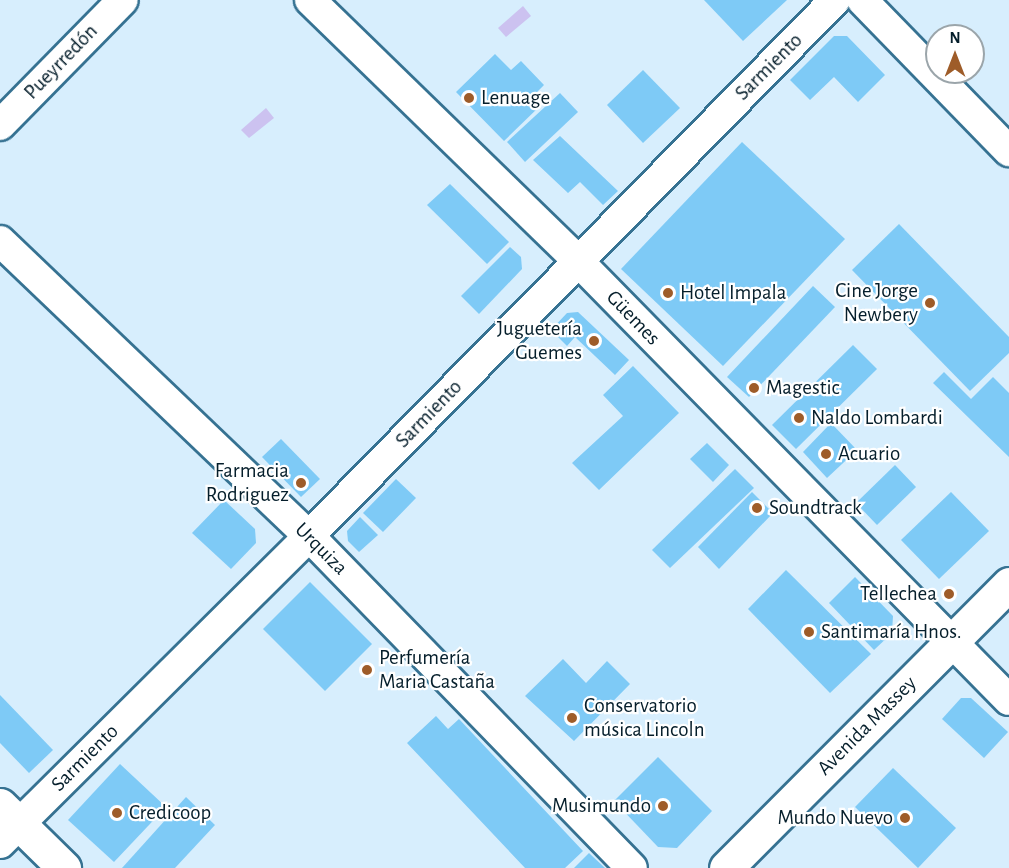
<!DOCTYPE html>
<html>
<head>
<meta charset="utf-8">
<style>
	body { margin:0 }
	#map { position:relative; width:1009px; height:868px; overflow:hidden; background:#d7eefd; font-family:"Alegreya Sans",sans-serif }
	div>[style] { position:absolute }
	.water>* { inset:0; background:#ccc2f0 }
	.building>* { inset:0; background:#7ecaf6 }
	.roads { filter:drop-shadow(2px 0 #367292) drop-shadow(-2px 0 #367292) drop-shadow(0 2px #367292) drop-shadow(0 -2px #367292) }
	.street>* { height:30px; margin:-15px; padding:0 15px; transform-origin:15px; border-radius:15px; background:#fff }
	.secondary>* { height:33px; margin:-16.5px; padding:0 16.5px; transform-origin:16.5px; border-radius:16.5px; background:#fff }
	.dots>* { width:16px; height:16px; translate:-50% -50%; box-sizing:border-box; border:3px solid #fff; border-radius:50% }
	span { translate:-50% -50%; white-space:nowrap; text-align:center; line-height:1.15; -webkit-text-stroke:4.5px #fff; paint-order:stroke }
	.street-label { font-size:21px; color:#051e2b }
	.poi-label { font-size:21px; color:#051e2b }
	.left { translate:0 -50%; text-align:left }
	.right { translate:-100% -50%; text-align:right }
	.north { position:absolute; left:925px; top:24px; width:60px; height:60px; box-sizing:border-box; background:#fff; border:2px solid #9ba5aa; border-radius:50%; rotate:0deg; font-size:16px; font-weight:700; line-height:24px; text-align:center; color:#051e2b }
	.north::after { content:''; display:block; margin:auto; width:21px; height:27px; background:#9e5c29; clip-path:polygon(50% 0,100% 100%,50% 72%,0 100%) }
</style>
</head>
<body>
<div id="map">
	<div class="water">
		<i style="clip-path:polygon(523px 6px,531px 16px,506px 37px,498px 28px)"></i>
		<i style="clip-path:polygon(266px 108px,274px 118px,249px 138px,241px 130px)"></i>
	</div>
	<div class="building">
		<i style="clip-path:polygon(704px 0,787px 0,743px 41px)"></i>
		<i style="clip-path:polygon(834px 36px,847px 36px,885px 75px,858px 102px,834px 77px,810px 100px,790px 80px)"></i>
		<i style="clip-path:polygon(495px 54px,511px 70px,521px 61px,544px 85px,533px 96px,541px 105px,504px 141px,456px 92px)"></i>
		<i style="clip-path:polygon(643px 70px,680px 108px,643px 143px,607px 105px)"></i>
		<i style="clip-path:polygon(560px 93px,578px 112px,525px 162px,507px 142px)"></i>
		<i style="clip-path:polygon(560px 136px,618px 191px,603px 205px,580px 182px,568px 193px,533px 160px)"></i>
		<i style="clip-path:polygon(742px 142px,845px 239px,723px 366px,621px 269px)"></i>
		<i style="clip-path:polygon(450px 184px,509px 242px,487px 264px,427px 205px)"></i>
		<i style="clip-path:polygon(899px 224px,1009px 337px,1009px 353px,970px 391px,852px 270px)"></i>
		<i style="clip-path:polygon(510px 247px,521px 257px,522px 269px,479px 314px,461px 296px)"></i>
		<i style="clip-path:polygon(813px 286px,835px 307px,749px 397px,727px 377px)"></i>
		<i style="clip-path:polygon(578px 312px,629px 360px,615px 375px,575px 337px,567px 346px,551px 330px,567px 313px)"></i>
		<i style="clip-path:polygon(853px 345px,877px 369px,796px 449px,772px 425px)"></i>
		<i style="clip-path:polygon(633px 366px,679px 413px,599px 490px,572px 463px,623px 416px,603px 395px)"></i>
		<i style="clip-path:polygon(944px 372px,971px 399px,993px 377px,1009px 393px,1009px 457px,933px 383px)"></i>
		<i style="clip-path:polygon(831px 423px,857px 450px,827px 478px,803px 452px)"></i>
		<i style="clip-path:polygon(281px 439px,320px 479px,301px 497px,262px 457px)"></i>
		<i style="clip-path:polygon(707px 443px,729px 465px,713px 482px,690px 459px)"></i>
		<i style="clip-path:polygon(895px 465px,916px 487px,877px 525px,856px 503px)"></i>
		<i style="clip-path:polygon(735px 469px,754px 488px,670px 568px,652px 550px)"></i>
		<i style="clip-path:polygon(396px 479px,416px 498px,383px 532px,363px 513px)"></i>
		<i style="clip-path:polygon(752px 492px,773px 513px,719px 569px,698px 547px)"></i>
		<i style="clip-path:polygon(951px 492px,989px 531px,939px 579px,901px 540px)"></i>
		<i style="clip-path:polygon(224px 500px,255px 529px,256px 543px,231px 569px,192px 533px)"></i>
		<i style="clip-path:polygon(360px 517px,378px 535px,359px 552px,348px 541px,347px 531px)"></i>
		<i style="clip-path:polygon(786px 570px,871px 654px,830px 693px,748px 609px)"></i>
		<i style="clip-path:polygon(855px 577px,893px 616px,892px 633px,874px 650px,829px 603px)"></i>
		<i style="clip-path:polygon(310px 582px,372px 644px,325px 691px,263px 629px)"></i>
		<i style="clip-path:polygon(563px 659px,586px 683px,607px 661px,630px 684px,574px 741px,525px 696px)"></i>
		<i style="clip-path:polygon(0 695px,53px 750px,29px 773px,0 743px)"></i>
		<i style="clip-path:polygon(961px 698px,971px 698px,1008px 732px,984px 758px,942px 719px)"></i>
		<i style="clip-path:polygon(436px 716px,448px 729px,459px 719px,583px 851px,565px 868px,525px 868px,407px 743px)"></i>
		<i style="clip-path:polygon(658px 757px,712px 811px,677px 848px,658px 847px,614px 801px)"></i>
		<i style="clip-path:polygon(120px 764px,166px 807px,114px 862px,68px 820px)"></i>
		<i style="clip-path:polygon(893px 768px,956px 828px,918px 868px,855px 807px)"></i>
		<i style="clip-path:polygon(186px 797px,215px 825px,175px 868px,122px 868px)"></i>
		<i style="clip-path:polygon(589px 853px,605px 868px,574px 868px)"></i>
	</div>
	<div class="roads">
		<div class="street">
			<i style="left:310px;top:0;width:374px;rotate:44.2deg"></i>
			<i style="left:578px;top:261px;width:615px;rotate:45.53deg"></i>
			<i style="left:862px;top:0;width:211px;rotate:45.8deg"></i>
			<i style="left:0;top:125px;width:175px;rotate:-45.5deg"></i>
			<i style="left:0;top:241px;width:427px;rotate:43.7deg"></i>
			<i style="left:309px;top:536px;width:463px;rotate:45.8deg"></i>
			<i style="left:0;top:843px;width:436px;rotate:-44.8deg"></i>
			<i style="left:309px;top:536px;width:751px;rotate:-45.54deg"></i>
		</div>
		<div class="secondary">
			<i style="left:0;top:805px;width:90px;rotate:44.5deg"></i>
			<i style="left:726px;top:868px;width:401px;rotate:-45.1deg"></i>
		</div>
	</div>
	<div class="dots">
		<i style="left:469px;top:98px;background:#9e5c29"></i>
		<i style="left:668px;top:293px;background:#9e5c29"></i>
		<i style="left:930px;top:303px;background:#9e5c29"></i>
		<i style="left:594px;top:341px;background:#9e5c29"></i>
		<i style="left:754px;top:388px;background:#9e5c29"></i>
		<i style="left:799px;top:418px;background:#9e5c29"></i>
		<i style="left:826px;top:454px;background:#9e5c29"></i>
		<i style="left:301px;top:483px;background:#9e5c29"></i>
		<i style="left:757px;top:508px;background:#9e5c29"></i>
		<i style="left:949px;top:594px;background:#9e5c29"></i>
		<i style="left:809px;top:632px;background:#9e5c29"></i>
		<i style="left:367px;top:670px;background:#9e5c29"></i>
		<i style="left:572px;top:718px;background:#9e5c29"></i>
		<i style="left:663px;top:806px;background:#9e5c29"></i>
		<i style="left:117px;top:813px;background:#9e5c29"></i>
		<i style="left:905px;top:818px;background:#9e5c29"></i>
	</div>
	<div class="street-label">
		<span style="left:61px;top:62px;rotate:-46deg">Pueyrredón</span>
		<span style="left:769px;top:67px;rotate:-45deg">Sarmiento</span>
		<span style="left:633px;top:318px;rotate:46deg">Güemes</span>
		<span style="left:429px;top:414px;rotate:-46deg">Sarmiento</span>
		<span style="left:321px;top:549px;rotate:45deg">Urquiza</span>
		<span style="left:867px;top:726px;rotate:-45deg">Avenida Massey</span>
		<span style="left:85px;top:758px;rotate:-45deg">Sarmiento</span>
	</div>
	<div class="poi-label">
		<span class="left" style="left:481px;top:98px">Lenuage</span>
		<span class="right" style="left:918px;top:303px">Cine Jorge<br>Newbery</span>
		<span class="left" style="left:680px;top:293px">Hotel Impala</span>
		<span class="right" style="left:582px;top:341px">Juguetería<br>Guemes</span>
		<span class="left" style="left:766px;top:388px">Magestic</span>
		<span class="left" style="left:811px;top:418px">Naldo Lombardi</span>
		<span class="left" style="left:838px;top:454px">Acuario</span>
		<span class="right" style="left:289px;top:483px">Farmacia<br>Rodriguez</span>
		<span class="left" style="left:769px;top:508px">Soundtrack</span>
		<span class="right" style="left:937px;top:594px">Tellechea</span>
		<span class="left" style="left:821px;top:632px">Santimaría Hnos.</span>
		<span class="left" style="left:379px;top:670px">Perfumería<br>Maria Castaña</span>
		<span class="left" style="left:584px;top:718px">Conservatorio<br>música Lincoln</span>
		<span class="right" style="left:651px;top:806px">Musimundo</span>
		<span class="left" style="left:129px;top:813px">Credicoop</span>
		<span class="right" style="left:893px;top:818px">Mundo Nuevo</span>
	</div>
	<div class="north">N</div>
</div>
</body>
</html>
